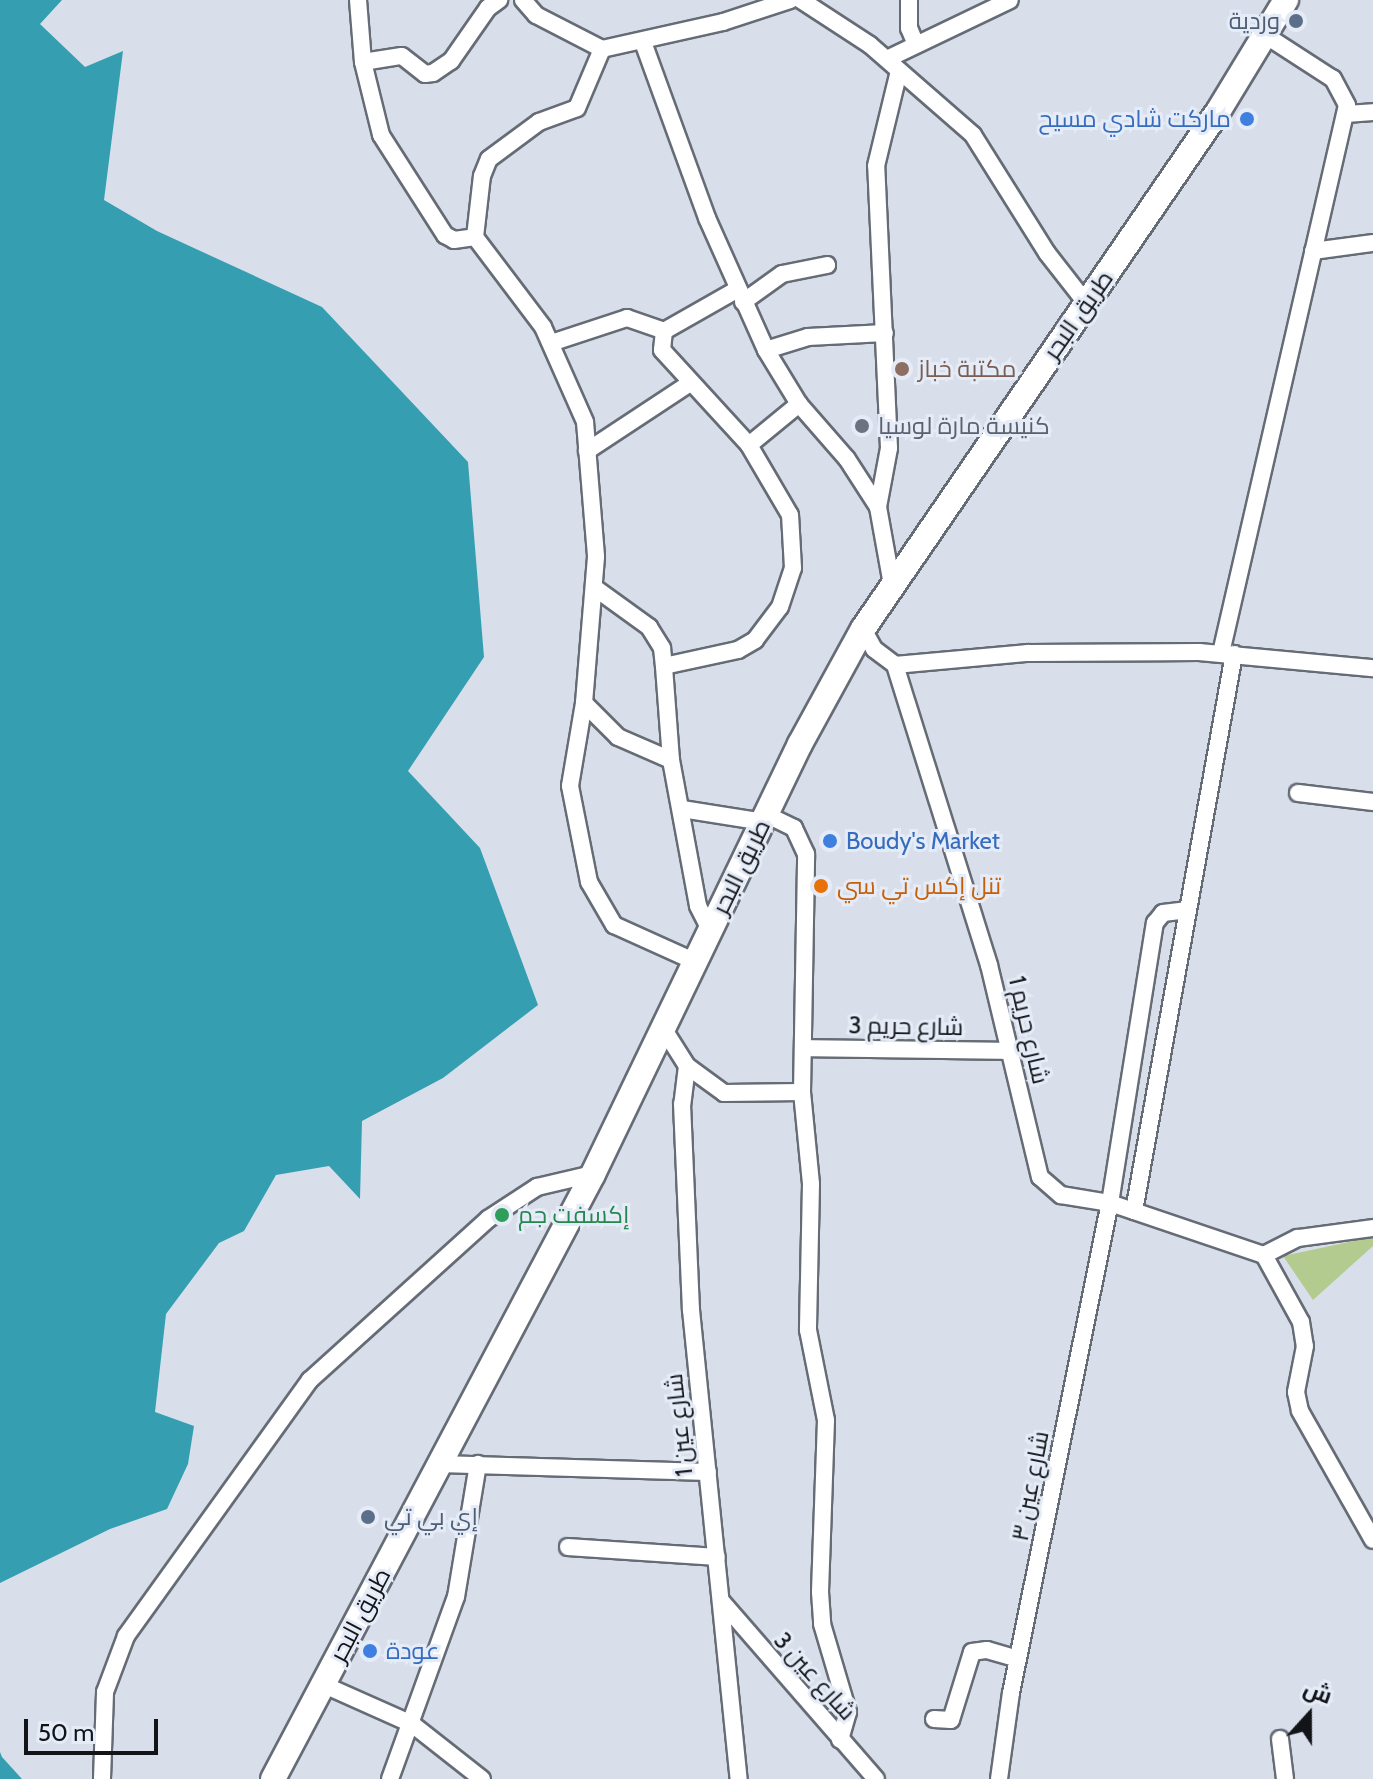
<!DOCTYPE html>
<html>
<head>
<meta charset="utf-8">
<style>
	body { margin:0 }
	#map { position:relative; width:1373px; height:1779px; overflow:hidden; background:#d8dfea; font-family:Cabin,Cairo,sans-serif }
	div>[style] { position:absolute }
	.green>* { inset:0; background:#b3cb8e }
	.water>* { inset:0; background:#359fb1 }
	.roads { filter:drop-shadow(2px 0 #666c76) drop-shadow(-2px 0 #666c76) drop-shadow(0 2px #666c76) drop-shadow(0 -2px #666c76) }
	.minor>* { height:16px; margin:-8px; padding:0 8px; transform-origin:8px; border-radius:8px; background:#fff }
	.primary>* { height:24px; margin:-12px; padding:0 12px; transform-origin:12px; border-radius:12px; background:#fff }
	.dots>* { width:22px; height:22px; translate:-50% -50%; box-sizing:border-box; border:4px solid #e5ecf7; border-radius:50% }
	span { translate:-50% -50%; white-space:nowrap; text-align:center; line-height:1.15; -webkit-text-stroke:6px #e5ecf7; paint-order:stroke }
	.service-label { font-size:24px; color:#4e5e75 }
	.right { translate:-100% -50%; text-align:right }
	.left { translate:0 -50%; text-align:left }
	.shop-label { font-size:24px; color:#366cbe }
	.street-label { font-size:24px; color:#121418 }
	.education-label { font-size:24px; color:#785e54 }
	.worship-label { font-size:24px; color:#5b616d }
	.food-label { font-size:24px; color:#c56008 }
	.leisure-label { font-size:24px; color:#27864d }
	.north { position:absolute; left:1269px; top:1675px; width:80px; height:80px; -webkit-text-stroke:6px #e5ecf7; paint-order:stroke; rotate:21deg; font-size:22px; font-weight:700; line-height:32px; text-align:center; color:#121418 }
	.north::after { content:''; display:block; margin:auto; width:28px; height:36px; background:#121418; clip-path:polygon(50% 0,100% 100%,50% 72%,0 100%) }
	.scale { position:absolute; left:24px; top:1719px; width:134px; height:36px; box-sizing:border-box; border:4px solid #121418; border-top:0; padding-left:10px; font-size:24px; line-height:28px; white-space:nowrap; color:#121418; -webkit-text-stroke:6px #e5ecf7; paint-order:stroke }
</style>
</head>
<body>
<div id="map">
	<div class="green">
		<i style="clip-path:polygon(1373px 1237px,1373px 1246px,1313px 1300px,1283px 1256px)"></i>
	</div>
	<div class="water">
		<i style="clip-path:polygon(0 0,62px 0,40px 24px,85px 67px,123px 51px,104px 200px,157px 231px,322px 307px,468px 462px,484px 657px,408px 771px,480px 848px,538px 1005px,443px 1078px,362px 1121px,360px 1199px,329px 1166px,276px 1175px,244px 1231px,219px 1243px,166px 1314px,155px 1412px,194px 1426px,188px 1464px,167px 1509px,110px 1529px,0 1583px)"></i>
		<i style="clip-path:polygon(0 1752px,2px 1757px,22px 1779px,0 1779px)"></i>
	</div>
	<div class="roads">
		<div class="minor">
			<i style="left:358px;top:0;width:62px;rotate:85.4deg"></i>
			<i style="left:363px;top:62px;width:75px;rotate:76.1deg"></i>
			<i style="left:381px;top:135px;width:119px;rotate:57.4deg"></i>
			<i style="left:445px;top:235px;width:10px;rotate:29deg"></i>
			<i style="left:454px;top:240px;width:21px;rotate:-8deg"></i>
			<i style="left:523px;top:0;width:20px;rotate:49deg"></i>
			<i style="left:536px;top:15px;width:74px;rotate:27.3deg"></i>
			<i style="left:602px;top:49px;width:124px;rotate:-12.6deg"></i>
			<i style="left:723px;top:22px;width:71px;rotate:-18.2deg"></i>
			<i style="left:801px;top:0;width:82px;rotate:33.1deg"></i>
			<i style="left:870px;top:45px;width:137px;rotate:41.1deg"></i>
			<i style="left:973px;top:135px;width:139px;rotate:57.9deg"></i>
			<i style="left:1047px;top:253px;width:63px;rotate:52deg"></i>
			<i style="left:909px;top:0;width:28px;rotate:90deg"></i>
			<i style="left:909px;top:28px;width:15px;rotate:67deg"></i>
			<i style="left:643px;top:42px;width:187px;rotate:70deg"></i>
			<i style="left:707px;top:218px;width:145px;rotate:65.9deg"></i>
			<i style="left:766px;top:350px;width:63px;rotate:58.6deg"></i>
			<i style="left:799px;top:404px;width:73px;rotate:48.9deg"></i>
			<i style="left:847px;top:459px;width:57px;rotate:57.1deg"></i>
			<i style="left:878px;top:507px;width:79px;rotate:79.8deg"></i>
			<i style="left:887px;top:59px;width:136px;rotate:-25.6deg"></i>
			<i style="left:363px;top:62px;width:39px;rotate:-9deg"></i>
			<i style="left:402px;top:56px;width:29px;rotate:38deg"></i>
			<i style="left:425px;top:74px;width:8px;rotate:-7deg"></i>
			<i style="left:433px;top:73px;width:22px;rotate:-34deg"></i>
			<i style="left:451px;top:61px;width:65px;rotate:-55.1deg"></i>
			<i style="left:488px;top:8px;width:14px;rotate:-36deg"></i>
			<i style="left:1346px;top:114px;width:27px;rotate:-4deg"></i>
			<i style="left:475px;top:237px;width:113px;rotate:52.9deg"></i>
			<i style="left:543px;top:327px;width:104px;rotate:66.1deg"></i>
			<i style="left:585px;top:422px;width:135px;rotate:85.3deg"></i>
			<i style="left:596px;top:557px;width:146px;rotate:94.7deg"></i>
			<i style="left:584px;top:703px;width:48px;rotate:45deg"></i>
			<i style="left:618px;top:737px;width:58px;rotate:23.5deg"></i>
			<i style="left:671px;top:760px;width:148px;rotate:79.5deg"></i>
			<i style="left:698px;top:906px;width:27px;rotate:63deg"></i>
			<i style="left:475px;top:237px;width:61px;rotate:-83.5deg"></i>
			<i style="left:482px;top:176px;width:18px;rotate:-68deg"></i>
			<i style="left:489px;top:159px;width:62px;rotate:-36.5deg"></i>
			<i style="left:539px;top:122px;width:40px;rotate:-20.2deg"></i>
			<i style="left:577px;top:108px;width:64px;rotate:-67deg"></i>
			<i style="left:1313px;top:251px;width:61px;rotate:-7.6deg"></i>
			<i style="left:738px;top:289px;width:85px;rotate:150.4deg"></i>
			<i style="left:664px;top:331px;width:19px;rotate:96deg"></i>
			<i style="left:662px;top:350px;width:129px;rotate:47.5deg"></i>
			<i style="left:749px;top:445px;width:65px;rotate:-39.4deg"></i>
			<i style="left:743px;top:302px;width:48px;rotate:-35.7deg"></i>
			<i style="left:782px;top:274px;width:46px;rotate:-11.3deg"></i>
			<i style="left:551px;top:343px;width:80px;rotate:-18.2deg"></i>
			<i style="left:627px;top:318px;width:39px;rotate:19deg"></i>
			<i style="left:766px;top:350px;width:44px;rotate:-17.2deg"></i>
			<i style="left:808px;top:337px;width:77px;rotate:-3deg"></i>
			<i style="left:587px;top:451px;width:123px;rotate:-33.4deg"></i>
			<i style="left:878px;top:507px;width:60px;rotate:-79.4deg"></i>
			<i style="left:889px;top:448px;width:282px;rotate:-92.6deg"></i>
			<i style="left:876px;top:166px;width:98px;rotate:-76.4deg"></i>
			<i style="left:595px;top:588px;width:67px;rotate:35.8deg"></i>
			<i style="left:649px;top:627px;width:25px;rotate:58deg"></i>
			<i style="left:662px;top:648px;width:18px;rotate:84deg"></i>
			<i style="left:863px;top:629px;width:23px;rotate:61deg"></i>
			<i style="left:874px;top:649px;width:26px;rotate:37deg"></i>
			<i style="left:895px;top:665px;width:134px;rotate:-5.2deg"></i>
			<i style="left:1028px;top:653px;width:171px;rotate:-0.3deg"></i>
			<i style="left:1199px;top:652px;width:175px;rotate:5.3deg"></i>
			<i style="left:1221px;top:653px;width:562px;rotate:-77.05deg"></i>
			<i style="left:1347px;top:105px;width:30px;rotate:-118deg"></i>
			<i style="left:1333px;top:79px;width:81px;rotate:-147.1deg"></i>
			<i style="left:895px;top:665px;width:314px;rotate:72.6deg"></i>
			<i style="left:989px;top:965px;width:218px;rotate:76.5deg"></i>
			<i style="left:1040px;top:1177px;width:28px;rotate:41deg"></i>
			<i style="left:1061px;top:1195px;width:50px;rotate:9.3deg"></i>
			<i style="left:1110px;top:1203px;width:163px;rotate:18.7deg"></i>
			<i style="left:584px;top:703px;width:84px;rotate:99.6deg"></i>
			<i style="left:570px;top:786px;width:98px;rotate:78.8deg"></i>
			<i style="left:589px;top:882px;width:50px;rotate:59.8deg"></i>
			<i style="left:614px;top:925px;width:90px;rotate:24.3deg"></i>
			<i style="left:671px;top:760px;width:94px;rotate:-94.3deg"></i>
			<i style="left:664px;top:666px;width:76px;rotate:-12.2deg"></i>
			<i style="left:738px;top:650px;width:20px;rotate:-30deg"></i>
			<i style="left:755px;top:640px;width:41px;rotate:-52.9deg"></i>
			<i style="left:780px;top:607px;width:41px;rotate:-71.6deg"></i>
			<i style="left:793px;top:568px;width:53px;rotate:-93.2deg"></i>
			<i style="left:790px;top:515px;width:81px;rotate:-120.4deg"></i>
			<i style="left:1298px;top:793px;width:76px;rotate:6.8deg"></i>
			<i style="left:682px;top:809px;width:83px;rotate:9deg"></i>
			<i style="left:663px;top:1028px;width:45px;rotate:57.7deg"></i>
			<i style="left:687px;top:1066px;width:46px;rotate:36.1deg"></i>
			<i style="left:724px;top:1093px;width:78px;rotate:-0.7deg"></i>
			<i style="left:802px;top:1092px;width:238px;rotate:-89deg"></i>
			<i style="left:806px;top:854px;width:29px;rotate:-115deg"></i>
			<i style="left:794px;top:828px;width:30px;rotate:-154deg"></i>
			<i style="left:803px;top:1048px;width:206px;rotate:0.8deg"></i>
			<i style="left:687px;top:1066px;width:38px;rotate:97deg"></i>
			<i style="left:682px;top:1104px;width:206px;rotate:87.5deg"></i>
			<i style="left:691px;top:1310px;width:471px;rotate:84.2deg"></i>
			<i style="left:802px;top:1092px;width:92px;rotate:84.4deg"></i>
			<i style="left:811px;top:1184px;width:146px;rotate:91.2deg"></i>
			<i style="left:808px;top:1330px;width:92px;rotate:78.7deg"></i>
			<i style="left:826px;top:1420px;width:172px;rotate:92deg"></i>
			<i style="left:820px;top:1592px;width:32px;rotate:86deg"></i>
			<i style="left:822px;top:1624px;width:92px;rotate:73.5deg"></i>
			<i style="left:848px;top:1712px;width:29px;rotate:106deg"></i>
			<i style="left:1134px;top:1211px;width:566px;rotate:-79.82deg"></i>
			<i style="left:1264px;top:1255px;width:77px;rotate:61.1deg"></i>
			<i style="left:1301px;top:1322px;width:24px;rotate:81deg"></i>
			<i style="left:1305px;top:1346px;width:47px;rotate:101.1deg"></i>
			<i style="left:1296px;top:1392px;width:19px;rotate:78deg"></i>
			<i style="left:1300px;top:1411px;width:148px;rotate:60.5deg"></i>
			<i style="left:1264px;top:1255px;width:38px;rotate:-27deg"></i>
			<i style="left:1298px;top:1238px;width:76px;rotate:-7.6deg"></i>
			<i style="left:439px;top:1464px;width:269px;rotate:1.7deg"></i>
			<i style="left:568px;top:1547px;width:149px;rotate:3.8deg"></i>
			<i style="left:723px;top:1603px;width:233px;rotate:49deg"></i>
			<i style="left:322px;top:1684px;width:98px;rotate:24deg"></i>
			<i style="left:412px;top:1724px;width:89px;rotate:38.2deg"></i>
			<i style="left:934px;top:1719px;width:17px;rotate:3deg"></i>
			<i style="left:951px;top:1720px;width:71px;rotate:-72.8deg"></i>
			<i style="left:972px;top:1652px;width:15px;rotate:-8deg"></i>
			<i style="left:987px;top:1650px;width:32px;rotate:16deg"></i>
			<i style="left:1280px;top:1739px;width:40px;rotate:82.9deg"></i>
			<i style="left:102px;top:1779px;width:87px;rotate:-88deg"></i>
			<i style="left:105px;top:1692px;width:60px;rotate:-69.4deg"></i>
			<i style="left:126px;top:1636px;width:315px;rotate:-54.3deg"></i>
			<i style="left:310px;top:1380px;width:240px;rotate:-42.1deg"></i>
			<i style="left:488px;top:1219px;width:59px;rotate:-33.1deg"></i>
			<i style="left:537px;top:1187px;width:57px;rotate:-13.1deg"></i>
			<i style="left:390px;top:1779px;width:194px;rotate:-70.1deg"></i>
			<i style="left:456px;top:1597px;width:135px;rotate:-80.6deg"></i>
			<i style="left:999px;top:1779px;width:87px;rotate:-82.1deg"></i>
			<i style="left:1011px;top:1693px;width:500px;rotate:-78.6deg"></i>
			<i style="left:1110px;top:1203px;width:284px;rotate:-80.9deg"></i>
			<i style="left:1155px;top:923px;width:13px;rotate:-51deg"></i>
			<i style="left:1163px;top:913px;width:23px;rotate:-7deg"></i>
		</div>
		<div class="primary">
			<i style="left:273px;top:1779px;width:684px;rotate:-62.12deg"></i>
			<i style="left:593px;top:1174px;width:477px;rotate:-64.3deg"></i>
			<i style="left:800px;top:744px;width:131px;rotate:-61.3deg"></i>
			<i style="left:863px;top:629px;width:629px;rotate:-55.55deg"></i>
			<i style="left:1219px;top:110px;width:129px;rotate:-58.7deg"></i>
		</div>
	</div>
	<div class="dots">
		<i style="left:1296px;top:21px;background:#5c6f8a"></i>
		<i style="left:1247px;top:119px;background:#3f7fe0"></i>
		<i style="left:902px;top:369px;background:#8d6e63"></i>
		<i style="left:862px;top:426px;background:#6b7280"></i>
		<i style="left:830px;top:841px;background:#3f7fe0"></i>
		<i style="left:821px;top:886px;background:#e8710a"></i>
		<i style="left:502px;top:1215px;background:#2e9e5b"></i>
		<i style="left:368px;top:1517px;background:#5c6f8a"></i>
		<i style="left:370px;top:1651px;background:#3f7fe0"></i>
	</div>
	<div class="service-label">
		<span class="right" style="left:1280px;top:21px">وردية</span>
		<span class="left" style="left:384px;top:1517px">إي بي تي</span>
	</div>
	<div class="shop-label">
		<span class="right" style="left:1231px;top:119px">ماركت شادي مسيح</span>
		<span class="left" style="left:846px;top:841px">Boudy's Market</span>
		<span class="left" style="left:386px;top:1651px">عودة</span>
	</div>
	<div class="street-label">
		<span style="left:1078px;top:315px;rotate:-55deg">طريق البحر</span>
		<span style="left:741px;top:867px;rotate:-64deg">طريق البحر</span>
		<span style="left:906px;top:1026px;rotate:1deg">شارع حريم 3</span>
		<span style="left:1029px;top:1030px;rotate:77deg">شارع حريم 1</span>
		<span style="left:679px;top:1425px;rotate:-96deg">شارع عين 1</span>
		<span style="left:1030px;top:1486px;rotate:-79deg">شارع عين ٣</span>
		<span style="left:360px;top:1615px;rotate:-62deg">طريق البحر</span>
		<span style="left:815px;top:1676px;rotate:48deg">شارع عين 3</span>
	</div>
	<div class="education-label">
		<span class="left" style="left:918px;top:369px">مكتبة خباز</span>
	</div>
	<div class="worship-label">
		<span class="left" style="left:878px;top:426px">كنيسة مارة لوسيا</span>
	</div>
	<div class="food-label">
		<span class="left" style="left:837px;top:886px">تنل إكس تي سي</span>
	</div>
	<div class="leisure-label">
		<span class="left" style="left:518px;top:1215px">إكسفت جم</span>
	</div>
	<div class="north">ش</div>
	<div class="scale">50 m</div>
</div>
</body>
</html>
